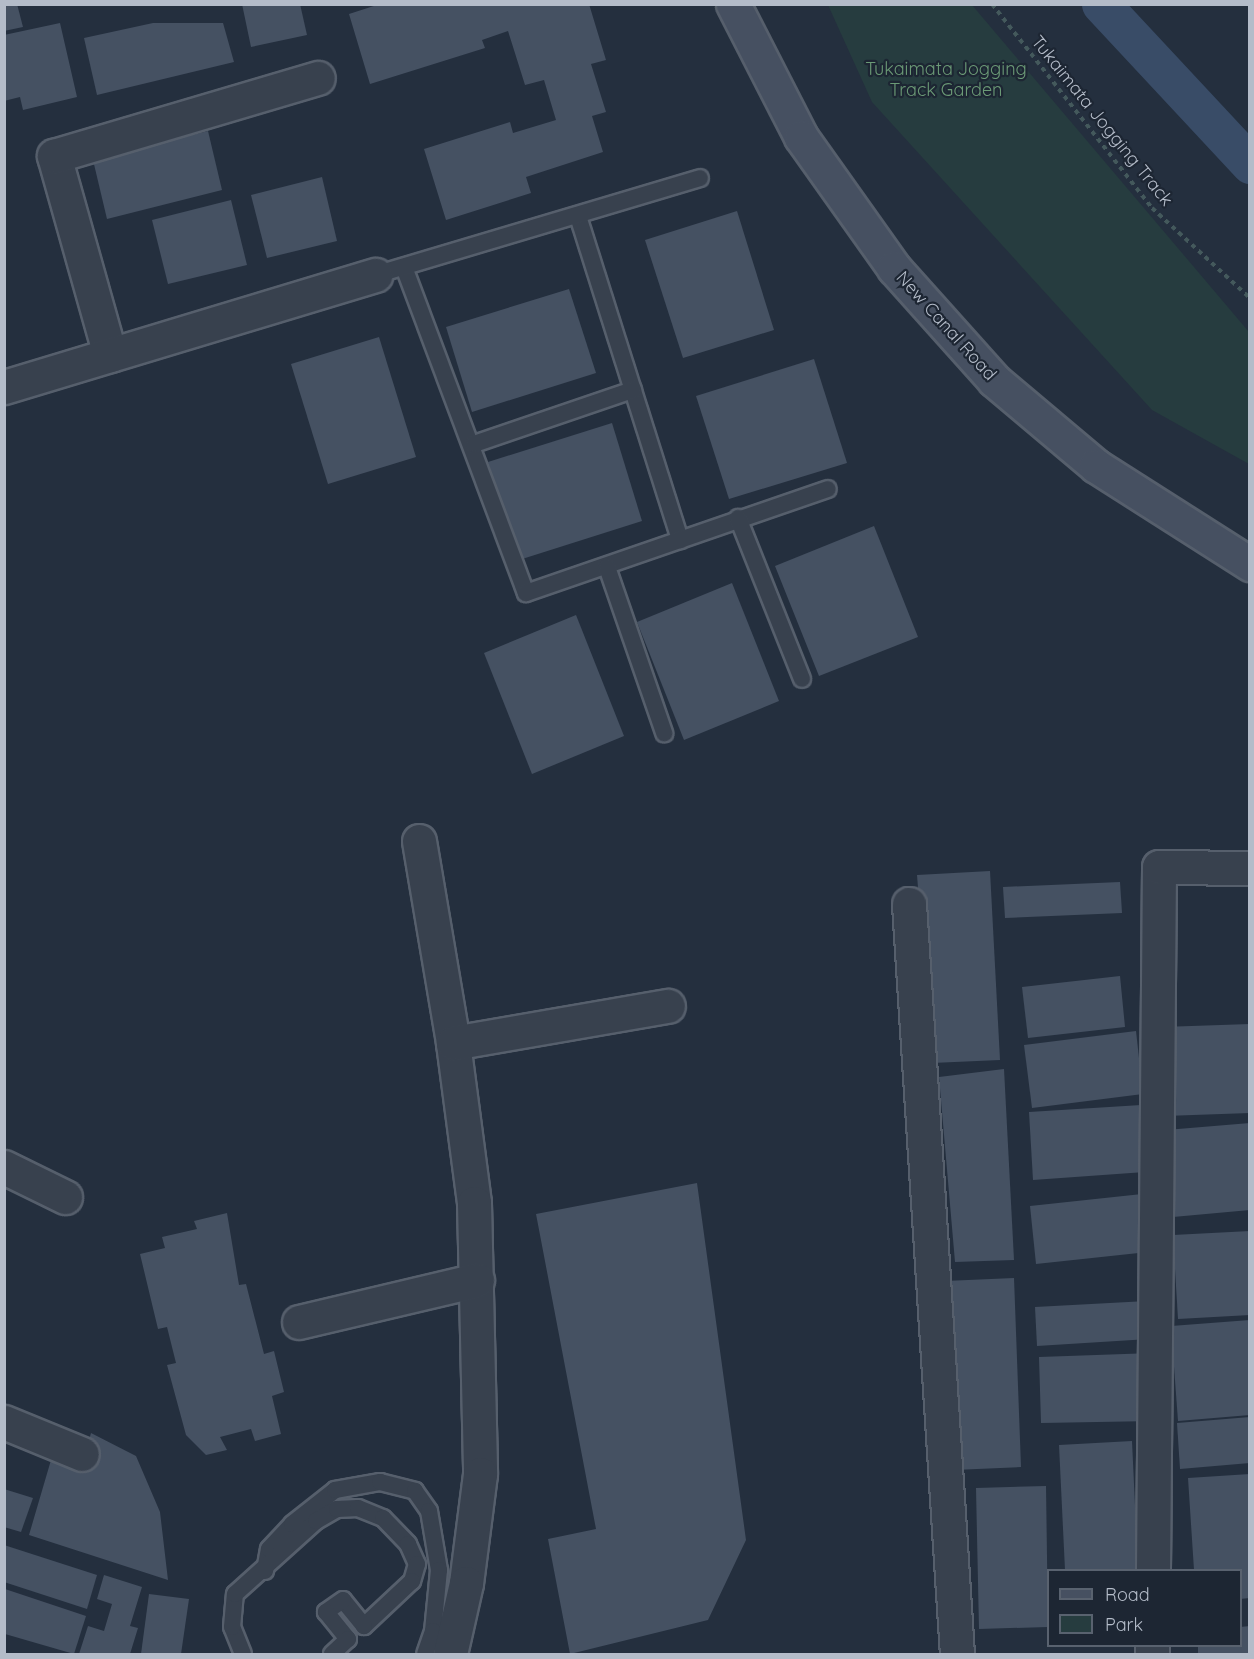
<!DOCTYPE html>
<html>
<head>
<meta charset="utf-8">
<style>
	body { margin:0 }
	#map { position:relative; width:1254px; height:1659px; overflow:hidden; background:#242f3e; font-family:Quicksand,sans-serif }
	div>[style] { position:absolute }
	.green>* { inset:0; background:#263c3f }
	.canal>* { height:39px; margin:-19.5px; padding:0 19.5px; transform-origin:19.5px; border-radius:19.5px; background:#394c67 }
	.building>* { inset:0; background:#455162 }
	.path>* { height:4px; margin-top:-2px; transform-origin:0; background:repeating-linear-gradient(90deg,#44595c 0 4.5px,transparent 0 9px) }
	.roads { filter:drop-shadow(2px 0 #565f6c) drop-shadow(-2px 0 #565f6c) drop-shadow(0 2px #565f6c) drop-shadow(0 -2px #565f6c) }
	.lane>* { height:16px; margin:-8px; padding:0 8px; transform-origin:8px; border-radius:8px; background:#38414e }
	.street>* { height:33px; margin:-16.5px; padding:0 16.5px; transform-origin:16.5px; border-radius:16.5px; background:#38414e }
	.secondary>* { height:33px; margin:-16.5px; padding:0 16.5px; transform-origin:16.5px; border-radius:16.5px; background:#465061 }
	span { translate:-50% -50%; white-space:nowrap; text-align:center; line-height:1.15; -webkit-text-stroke:4.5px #1d2633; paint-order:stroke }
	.park-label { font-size:18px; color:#6b9a76 }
	.street-label { font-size:18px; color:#b4bcc9 }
	.frame { position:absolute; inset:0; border:6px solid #b4bcc9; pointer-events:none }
	.legend { position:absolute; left:1047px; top:1569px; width:195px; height:78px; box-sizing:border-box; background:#1d2633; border:2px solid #59626f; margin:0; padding:8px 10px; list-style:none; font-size:18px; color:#b4bcc9 }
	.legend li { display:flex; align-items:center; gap:12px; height:30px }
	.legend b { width:30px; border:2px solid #59626f }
</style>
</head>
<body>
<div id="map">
	<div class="green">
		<i style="clip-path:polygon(828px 5px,972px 5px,1249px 332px,1249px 464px,1152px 410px,872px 102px)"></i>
	</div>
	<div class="canal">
		<i style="left:1101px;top:4px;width:219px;rotate:47deg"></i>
	</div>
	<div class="building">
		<i style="clip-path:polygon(4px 4px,17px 4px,23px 27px,4px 31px)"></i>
		<i style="clip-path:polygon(242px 4px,300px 4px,307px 35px,251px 47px)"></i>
		<i style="clip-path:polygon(380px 4px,589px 4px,606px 60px,591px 64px,606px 112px,592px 116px,603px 152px,526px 177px,531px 193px,446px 220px,424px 149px,510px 122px,513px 133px,556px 120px,544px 80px,525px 85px,508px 31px,482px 40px,485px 48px,370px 84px,349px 14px)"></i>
		<i style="clip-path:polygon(60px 23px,77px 97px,23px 110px,20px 97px,4px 101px,4px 35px)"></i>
		<i style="clip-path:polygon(153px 23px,223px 23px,234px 62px,97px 95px,84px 38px)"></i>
		<i style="clip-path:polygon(208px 131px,222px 190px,107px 219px,93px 160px)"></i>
		<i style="clip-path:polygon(322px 177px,337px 241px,267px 258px,251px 195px)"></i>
		<i style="clip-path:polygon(231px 200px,247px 265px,168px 284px,152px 220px)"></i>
		<i style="clip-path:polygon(737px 211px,774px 330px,683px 358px,645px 240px)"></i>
		<i style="clip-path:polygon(569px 289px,596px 373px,472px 412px,446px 327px)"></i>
		<i style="clip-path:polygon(379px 337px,416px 457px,328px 484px,291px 364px)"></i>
		<i style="clip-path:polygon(814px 359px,847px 463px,729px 499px,696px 396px)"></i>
		<i style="clip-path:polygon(612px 423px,642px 521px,519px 560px,488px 462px)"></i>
		<i style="clip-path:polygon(874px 526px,918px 637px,819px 676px,775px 566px)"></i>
		<i style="clip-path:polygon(732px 583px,779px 701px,684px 740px,637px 622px)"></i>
		<i style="clip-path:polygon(576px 615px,624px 736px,532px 774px,484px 653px)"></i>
		<i style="clip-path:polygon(990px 871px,1000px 1060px,932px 1063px,917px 875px)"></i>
		<i style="clip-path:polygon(1120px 882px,1122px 913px,1005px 918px,1003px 887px)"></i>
		<i style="clip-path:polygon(1120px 976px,1125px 1027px,1028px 1038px,1022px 987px)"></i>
		<i style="clip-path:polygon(1250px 1024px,1250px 1113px,1165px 1116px,1162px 1027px)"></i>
		<i style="clip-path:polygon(1136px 1031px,1143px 1094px,1032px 1108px,1024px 1045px)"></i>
		<i style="clip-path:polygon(1004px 1069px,1014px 1260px,955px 1262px,939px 1077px)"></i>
		<i style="clip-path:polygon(1141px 1105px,1145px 1172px,1033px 1180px,1029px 1112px)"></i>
		<i style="clip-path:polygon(1250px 1123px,1250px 1210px,1173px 1217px,1166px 1130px)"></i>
		<i style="clip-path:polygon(697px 1183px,746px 1540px,708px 1620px,570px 1654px,548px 1539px,596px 1529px,536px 1214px)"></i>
		<i style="clip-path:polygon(1142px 1194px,1148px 1252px,1036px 1264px,1030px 1206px)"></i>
		<i style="clip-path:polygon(227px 1213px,239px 1285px,246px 1284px,264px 1354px,274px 1351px,284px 1392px,272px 1396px,281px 1434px,255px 1441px,251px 1429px,220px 1437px,227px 1450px,206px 1455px,186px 1435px,167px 1365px,176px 1363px,167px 1327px,158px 1329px,140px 1254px,165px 1248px,162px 1237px,197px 1229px,194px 1221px)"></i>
		<i style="clip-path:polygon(1250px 1231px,1250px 1315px,1178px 1319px,1173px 1235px)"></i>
		<i style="clip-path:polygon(1014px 1278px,1021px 1467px,954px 1470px,945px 1281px)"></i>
		<i style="clip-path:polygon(1147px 1301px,1149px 1339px,1037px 1346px,1035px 1307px)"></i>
		<i style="clip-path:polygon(1250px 1320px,1250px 1415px,1178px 1421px,1171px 1326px)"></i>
		<i style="clip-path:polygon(1153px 1353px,1154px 1421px,1041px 1423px,1039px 1357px)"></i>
		<i style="clip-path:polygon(1250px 1417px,1250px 1463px,1180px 1469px,1177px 1423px)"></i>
		<i style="clip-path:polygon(91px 1433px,136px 1456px,160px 1512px,168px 1580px,29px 1535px,51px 1460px,81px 1469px)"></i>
		<i style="clip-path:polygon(1132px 1441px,1138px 1570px,1065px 1570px,1059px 1445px)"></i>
		<i style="clip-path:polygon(1250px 1474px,1250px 1598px,1240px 1599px,1240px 1570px,1194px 1570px,1188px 1478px)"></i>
		<i style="clip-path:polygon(1046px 1486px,1048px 1627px,979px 1629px,976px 1488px)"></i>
		<i style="clip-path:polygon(4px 1489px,33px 1498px,21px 1532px,4px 1527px)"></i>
		<i style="clip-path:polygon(4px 1545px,97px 1575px,87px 1609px,4px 1582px)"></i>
		<i style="clip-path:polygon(104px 1575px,142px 1587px,130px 1626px,138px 1628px,130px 1654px,79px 1654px,88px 1626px,104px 1631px,112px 1604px,97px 1599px)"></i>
		<i style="clip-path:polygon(5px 1589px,86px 1616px,74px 1654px,5px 1634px)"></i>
		<i style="clip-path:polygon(149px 1594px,189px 1599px,181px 1654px,141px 1654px)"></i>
		<i style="clip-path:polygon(1250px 1626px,1250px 1654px,1198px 1654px,1198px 1646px,1240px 1646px,1240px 1627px)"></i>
	</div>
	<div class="path">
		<i style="left:992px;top:4px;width:259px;rotate:51.9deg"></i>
		<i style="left:1152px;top:208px;width:133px;rotate:42.6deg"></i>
	</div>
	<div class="roads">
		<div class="lane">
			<i style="left:578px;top:216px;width:340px;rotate:72.5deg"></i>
			<i style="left:404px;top:267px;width:348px;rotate:69.5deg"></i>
			<i style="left:526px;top:593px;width:319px;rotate:-19deg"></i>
			<i style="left:375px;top:275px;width:339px;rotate:-16.6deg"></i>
			<i style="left:474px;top:444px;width:168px;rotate:-18.8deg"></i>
			<i style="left:738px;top:518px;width:173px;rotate:68.3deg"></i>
			<i style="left:607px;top:567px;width:176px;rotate:71deg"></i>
			<i style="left:265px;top:1571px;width:22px;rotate:-80deg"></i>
			<i style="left:269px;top:1549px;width:34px;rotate:-47deg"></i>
			<i style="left:292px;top:1524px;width:55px;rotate:-38.3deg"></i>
			<i style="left:335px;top:1490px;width:46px;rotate:-10.1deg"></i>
			<i style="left:380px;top:1482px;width:36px;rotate:14deg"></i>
			<i style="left:415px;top:1491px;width:24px;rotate:55deg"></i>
			<i style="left:429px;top:1511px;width:60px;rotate:80.4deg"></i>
			<i style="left:439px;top:1570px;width:61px;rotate:95.6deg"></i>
			<i style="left:433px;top:1631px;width:24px;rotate:109deg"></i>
			<i style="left:243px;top:1654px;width:29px;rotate:-112deg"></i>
			<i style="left:232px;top:1627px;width:33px;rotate:-85deg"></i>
			<i style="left:235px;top:1594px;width:109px;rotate:-42deg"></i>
			<i style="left:316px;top:1521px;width:24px;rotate:-30deg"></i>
			<i style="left:337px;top:1509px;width:21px;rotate:-3deg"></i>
			<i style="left:358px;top:1508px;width:27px;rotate:22deg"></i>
			<i style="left:383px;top:1518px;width:36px;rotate:46deg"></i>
			<i style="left:408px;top:1544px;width:22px;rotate:66deg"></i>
			<i style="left:417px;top:1564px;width:18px;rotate:106deg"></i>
			<i style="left:412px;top:1581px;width:66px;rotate:136.8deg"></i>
			<i style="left:364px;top:1626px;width:33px;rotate:-129deg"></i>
			<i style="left:343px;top:1600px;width:21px;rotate:145deg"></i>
			<i style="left:326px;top:1612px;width:35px;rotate:51deg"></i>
			<i style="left:348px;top:1639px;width:22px;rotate:137deg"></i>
		</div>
		<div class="street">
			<i style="left:110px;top:355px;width:207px;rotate:-105.7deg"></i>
			<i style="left:54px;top:156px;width:275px;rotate:-16.5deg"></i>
			<i style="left:4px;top:387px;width:388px;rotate:-16.8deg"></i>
			<i style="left:419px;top:841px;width:205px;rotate:80.4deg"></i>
			<i style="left:453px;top:1043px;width:161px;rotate:82.5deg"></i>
			<i style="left:474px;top:1203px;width:271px;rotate:88.7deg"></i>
			<i style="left:480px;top:1474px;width:110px;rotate:97.3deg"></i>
			<i style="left:466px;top:1583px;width:73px;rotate:102.7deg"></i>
			<i style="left:909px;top:904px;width:752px;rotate:86.34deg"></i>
			<i style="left:453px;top:1043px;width:218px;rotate:-9.8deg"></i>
			<i style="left:4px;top:1167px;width:68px;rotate:26.2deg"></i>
			<i style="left:299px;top:1322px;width:183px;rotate:-13.3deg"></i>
			<i style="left:4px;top:1422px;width:84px;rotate:22.3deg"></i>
			<i style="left:1153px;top:1570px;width:703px;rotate:-89.51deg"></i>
			<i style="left:1159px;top:867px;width:91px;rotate:0.6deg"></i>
			<i style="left:1152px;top:1654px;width:8px;rotate:-90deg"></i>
		</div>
		<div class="secondary">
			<i style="left:733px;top:4px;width:149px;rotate:62.9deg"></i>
			<i style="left:801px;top:137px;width:161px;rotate:54.6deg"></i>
			<i style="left:894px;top:268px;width:150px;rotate:48.2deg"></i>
			<i style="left:994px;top:380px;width:133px;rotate:40.1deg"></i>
			<i style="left:1096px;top:466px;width:183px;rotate:32.5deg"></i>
		</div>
	</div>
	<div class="park-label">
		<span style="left:946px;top:80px">Tukaimata Jogging<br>Track Garden</span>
	</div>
	<div class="street-label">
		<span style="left:1102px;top:121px;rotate:51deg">Tukaimata Jogging Track</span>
		<span style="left:946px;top:326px;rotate:48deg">New Canal Road</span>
	</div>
	<div class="frame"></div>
	<ul class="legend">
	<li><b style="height:8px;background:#465061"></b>Road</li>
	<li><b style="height:16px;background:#263c3f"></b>Park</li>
	</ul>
</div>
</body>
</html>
